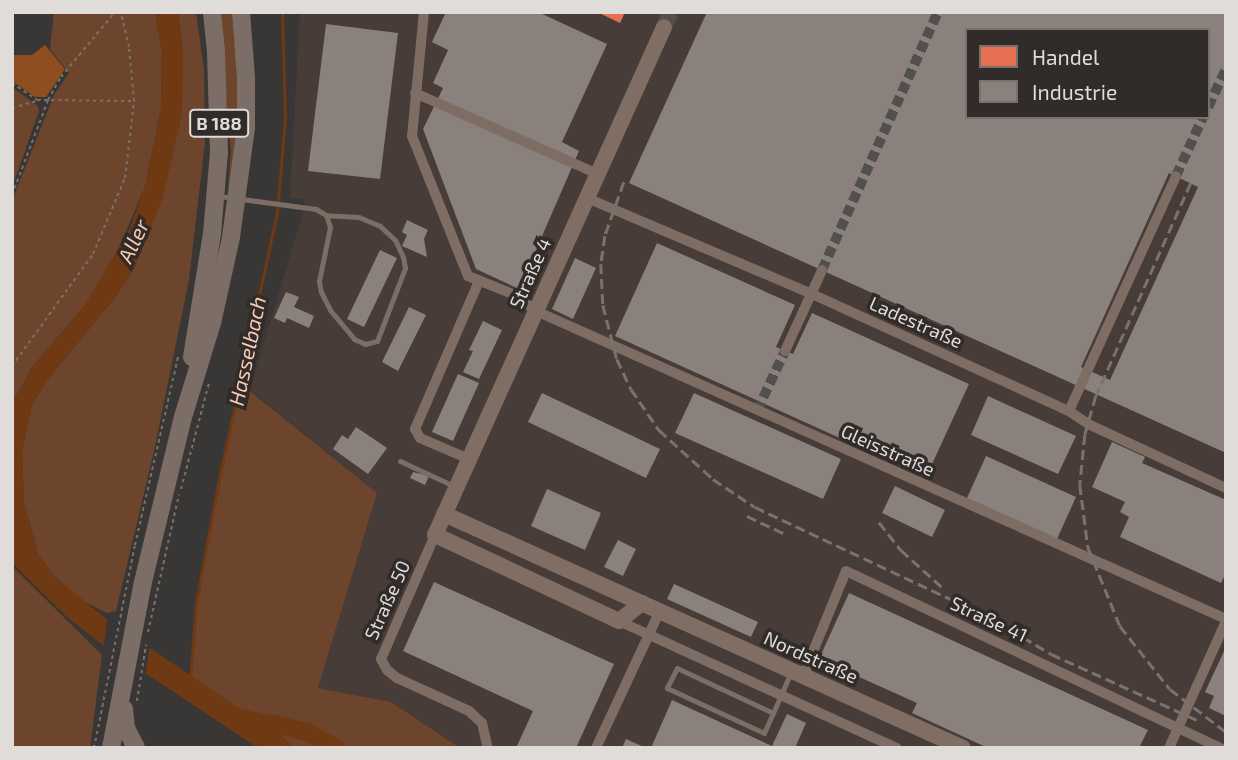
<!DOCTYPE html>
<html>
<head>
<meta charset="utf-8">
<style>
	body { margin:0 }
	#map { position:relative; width:1238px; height:760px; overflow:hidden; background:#393735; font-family:"Exo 2",sans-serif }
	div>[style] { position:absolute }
	.built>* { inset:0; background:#473c37 }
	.green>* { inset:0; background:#6d452c }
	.forest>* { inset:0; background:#904d1f }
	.water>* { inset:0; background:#6e3913 }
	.pier>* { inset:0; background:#393735 }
	.shops>* { inset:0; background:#e76f51 }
	.industry>* { inset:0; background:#8a817c }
	.stream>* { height:2.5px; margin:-1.25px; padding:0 1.25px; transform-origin:1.25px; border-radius:1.25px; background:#6e3913 }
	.river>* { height:18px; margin:-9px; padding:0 9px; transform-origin:9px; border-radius:9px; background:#6e3913 }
	.street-tunnel>* { height:10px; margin-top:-5px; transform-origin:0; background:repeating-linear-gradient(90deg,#52504e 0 10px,transparent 0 15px) }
	.secondary-tunnel>* { height:16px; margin-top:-8px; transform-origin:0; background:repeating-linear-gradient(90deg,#52504e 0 16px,transparent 0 24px) }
	.path>* { height:2px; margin-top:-1px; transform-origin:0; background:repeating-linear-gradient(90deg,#7a706a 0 3.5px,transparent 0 7px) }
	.lane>* { height:5px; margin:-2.5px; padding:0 2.5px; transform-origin:2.5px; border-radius:2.5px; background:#7d6d64 }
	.street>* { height:10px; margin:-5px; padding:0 5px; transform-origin:5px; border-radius:5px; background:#7d6d64 }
	.secondary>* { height:16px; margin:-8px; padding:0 8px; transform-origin:8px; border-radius:8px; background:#806e64 }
	.primary>* { height:18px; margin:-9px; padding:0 9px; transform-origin:9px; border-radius:9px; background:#7c6e67 }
	.rail>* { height:2.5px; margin-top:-1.25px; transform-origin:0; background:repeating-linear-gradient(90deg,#7a726c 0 10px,transparent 0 15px) }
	span { translate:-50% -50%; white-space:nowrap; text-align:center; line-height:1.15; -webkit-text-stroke:7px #312c29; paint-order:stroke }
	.shield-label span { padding:2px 5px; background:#312c29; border:2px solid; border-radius:5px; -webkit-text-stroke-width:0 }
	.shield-label { font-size:18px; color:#dfdcda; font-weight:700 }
	.street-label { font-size:19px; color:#dfdcda }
	.water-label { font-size:21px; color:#f8ccb3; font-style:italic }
	.frame { position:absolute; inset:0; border:14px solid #dfdcda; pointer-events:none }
	.legend { position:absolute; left:965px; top:28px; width:245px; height:91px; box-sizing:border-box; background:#312c29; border:2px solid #777270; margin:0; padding:9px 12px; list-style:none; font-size:21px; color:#dfdcda }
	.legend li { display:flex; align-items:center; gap:14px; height:35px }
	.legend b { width:35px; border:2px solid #777270 }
</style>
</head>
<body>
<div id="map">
	<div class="built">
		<i style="clip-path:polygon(evenodd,300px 12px,1226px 12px,1226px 748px,460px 748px,391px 702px,318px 688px,377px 493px,250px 390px,304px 209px,305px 199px,290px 198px,300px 12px,967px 30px,1208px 30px,1208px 117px,967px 117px,967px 30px)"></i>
	</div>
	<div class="green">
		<i style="clip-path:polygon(54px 12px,155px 12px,162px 50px,161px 109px,145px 187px,115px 257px,86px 304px,32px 367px,12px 404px,12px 201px,54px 95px,69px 73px,50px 49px)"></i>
		<i style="clip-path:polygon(178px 12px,196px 12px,204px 71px,205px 142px,189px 280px,154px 451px,116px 611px,107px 613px,79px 599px,54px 576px,38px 554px,24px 502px,22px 451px,32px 404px,48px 379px,117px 295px,135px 267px,183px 52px)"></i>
		<i style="clip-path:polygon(218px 12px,234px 12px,239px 78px,232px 190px,228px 187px,231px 152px)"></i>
		<i style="clip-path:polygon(12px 87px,38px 106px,39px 111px,12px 188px)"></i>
		<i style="clip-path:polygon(240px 383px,377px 493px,318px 688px,391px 702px,460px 748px,272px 748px,274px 724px,190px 688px,196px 603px)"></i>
		<i style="clip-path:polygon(12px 566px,102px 655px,90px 748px,12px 748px)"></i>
	</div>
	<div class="forest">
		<i style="clip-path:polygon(45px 45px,65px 69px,46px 97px,35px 97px,12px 81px,12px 55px,32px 55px)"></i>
	</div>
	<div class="water">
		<i style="clip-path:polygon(155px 12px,178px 12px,183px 52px,182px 114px,163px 197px,135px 267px,117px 295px,48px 379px,32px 404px,22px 451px,24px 501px,38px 554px,54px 576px,105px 618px,239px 708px,283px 719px,272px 748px,258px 748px,100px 643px,66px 616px,12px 563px,12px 404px,32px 367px,86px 304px,130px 228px,145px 187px,161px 109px,162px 50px)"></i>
	</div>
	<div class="pier">
		<i style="clip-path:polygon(108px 616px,150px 644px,145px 676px,103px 649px)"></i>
	</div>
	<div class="shops">
		<i style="clip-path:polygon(597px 12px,625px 12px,620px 23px)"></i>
	</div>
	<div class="industry">
		<i style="clip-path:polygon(446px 12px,538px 12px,607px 44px,562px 142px,579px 151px,519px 289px,476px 269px,423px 129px,443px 88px,433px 83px,448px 50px,432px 42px)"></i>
		<i style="clip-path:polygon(evenodd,707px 12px,1226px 12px,1226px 453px,629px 183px,707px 12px,967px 30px,1208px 30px,1208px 117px,967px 117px,967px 30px,707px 12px,1169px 173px,1198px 187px,1110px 380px,1081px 367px,1169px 173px)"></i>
		<i style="clip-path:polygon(326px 24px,398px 33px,380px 179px,308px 171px)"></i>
		<i style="clip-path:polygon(407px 220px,428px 230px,424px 239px,427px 257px,402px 246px,407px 235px,402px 232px)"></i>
		<i style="clip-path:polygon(657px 243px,795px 305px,776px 347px,793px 354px,812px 313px,969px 384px,926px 477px,615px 336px)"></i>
		<i style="clip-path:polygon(380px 250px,397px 258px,364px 327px,347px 319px)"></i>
		<i style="clip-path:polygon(575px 258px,596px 268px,573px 319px,552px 309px)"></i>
		<i style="clip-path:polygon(286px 292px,299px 297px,294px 307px,314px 316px,309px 328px,287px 318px,285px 323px,274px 318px)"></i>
		<i style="clip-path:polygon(409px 307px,426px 315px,398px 371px,382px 362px)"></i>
		<i style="clip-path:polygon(483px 321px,502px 330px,479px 379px,463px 372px,473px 351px,469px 350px)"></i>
		<i style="clip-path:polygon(458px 374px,479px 383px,453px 441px,432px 432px)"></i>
		<i style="clip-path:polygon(542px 393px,660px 449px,646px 478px,528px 422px)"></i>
		<i style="clip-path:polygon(694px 393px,841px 459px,823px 499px,675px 433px)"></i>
		<i style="clip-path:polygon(988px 396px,1076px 436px,1058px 474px,971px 435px)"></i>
		<i style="clip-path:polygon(356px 427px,387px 448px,368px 474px,333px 449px,342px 435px,348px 439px)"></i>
		<i style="clip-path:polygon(1112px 442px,1145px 457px,1142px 463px,1226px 500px,1226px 573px,1221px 583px,1120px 537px,1129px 517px,1120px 512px,1125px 502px,1092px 487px)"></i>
		<i style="clip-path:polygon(986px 456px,1076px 497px,1057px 539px,967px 498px)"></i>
		<i style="clip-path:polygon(413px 472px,429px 476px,425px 485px,410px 478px)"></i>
		<i style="clip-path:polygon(895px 486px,945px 510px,932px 537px,882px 513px)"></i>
		<i style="clip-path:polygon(547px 489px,601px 513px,585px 550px,531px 526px)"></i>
		<i style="clip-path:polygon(618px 540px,636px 549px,623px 576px,604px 567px)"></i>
		<i style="clip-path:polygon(434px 582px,614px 664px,576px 748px,516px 748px,533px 711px,403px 651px)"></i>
		<i style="clip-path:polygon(674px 584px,758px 622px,751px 637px,667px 599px)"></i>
		<i style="clip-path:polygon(849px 593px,1148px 730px,1139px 748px,988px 748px,912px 713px,917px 703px,819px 659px)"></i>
		<i style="clip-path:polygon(1226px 647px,1226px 716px,1209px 708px,1214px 696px,1205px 692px)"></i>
		<i style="clip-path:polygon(672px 700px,772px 746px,787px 714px,806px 723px,795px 748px,651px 748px)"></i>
		<i style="clip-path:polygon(626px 739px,646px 748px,622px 748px)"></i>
	</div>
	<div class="stream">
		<i style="left:190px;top:679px;width:76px;rotate:-85.5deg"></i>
		<i style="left:196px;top:603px;width:131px;rotate:-79.5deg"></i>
		<i style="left:220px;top:474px;width:267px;rotate:-77.7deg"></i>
		<i style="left:277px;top:213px;width:95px;rotate:-85.2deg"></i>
		<i style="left:285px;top:118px;width:106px;rotate:-91.6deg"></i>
	</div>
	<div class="river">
		<i style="left:259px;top:727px;width:15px;rotate:-11deg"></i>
		<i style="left:274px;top:724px;width:36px;rotate:14deg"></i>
		<i style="left:309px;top:733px;width:31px;rotate:29deg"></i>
		<i style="left:257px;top:731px;width:30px;rotate:34deg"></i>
	</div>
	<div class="street-tunnel">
		<i style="left:1208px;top:107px;width:42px;rotate:-64.7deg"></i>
		<i style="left:1176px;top:176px;width:65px;rotate:-65.4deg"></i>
		<i style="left:822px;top:270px;width:283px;rotate:-65.8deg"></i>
		<i style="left:757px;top:411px;width:66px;rotate:-65deg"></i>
	</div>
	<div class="secondary-tunnel">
		<i style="left:664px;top:27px;width:17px;rotate:-65deg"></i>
	</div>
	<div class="path">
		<i style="left:12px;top:83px;width:30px;rotate:34deg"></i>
		<i style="left:37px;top:100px;width:96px;rotate:0.6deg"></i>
		<i style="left:12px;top:108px;width:25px;rotate:-16deg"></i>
		<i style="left:12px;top:195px;width:102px;rotate:-69.2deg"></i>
		<i style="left:48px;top:100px;width:26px;rotate:-61deg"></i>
		<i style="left:61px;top:77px;width:85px;rotate:-50.3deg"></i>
		<i style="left:12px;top:366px;width:138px;rotate:-54.1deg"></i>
		<i style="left:93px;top:254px;width:82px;rotate:-67.2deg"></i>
		<i style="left:125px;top:178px;width:78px;rotate:-83.3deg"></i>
		<i style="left:134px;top:101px;width:54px;rotate:-95.3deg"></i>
		<i style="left:129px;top:47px;width:36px;rotate:-103deg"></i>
		<i style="left:181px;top:489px;width:110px;rotate:-75.2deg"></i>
		<i style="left:148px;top:632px;width:141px;rotate:-77.3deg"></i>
		<i style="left:137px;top:701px;width:57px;rotate:-80.9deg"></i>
		<i style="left:94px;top:748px;width:207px;rotate:-78.6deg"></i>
		<i style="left:135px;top:545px;width:193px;rotate:-77.1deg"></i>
	</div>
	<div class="lane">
		<i style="left:219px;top:196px;width:98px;rotate:7.6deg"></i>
		<i style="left:316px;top:209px;width:12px;rotate:31deg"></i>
		<i style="left:326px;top:215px;width:13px;rotate:72deg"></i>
		<i style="left:330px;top:227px;width:55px;rotate:101.5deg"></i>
		<i style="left:319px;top:281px;width:11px;rotate:80deg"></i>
		<i style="left:321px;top:292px;width:20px;rotate:63deg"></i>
		<i style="left:330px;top:310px;width:38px;rotate:50deg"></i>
		<i style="left:354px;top:339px;width:12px;rotate:24deg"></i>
		<i style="left:365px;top:344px;width:12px;rotate:-14deg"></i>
		<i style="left:377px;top:341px;width:78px;rotate:-69deg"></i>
		<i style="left:405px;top:268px;width:11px;rotate:-100deg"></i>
		<i style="left:403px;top:257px;width:19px;rotate:-115deg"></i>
		<i style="left:395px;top:240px;width:21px;rotate:-137deg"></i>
		<i style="left:380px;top:226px;width:23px;rotate:-157deg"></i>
		<i style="left:359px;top:217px;width:33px;rotate:-177deg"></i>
		<i style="left:400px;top:461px;width:60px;rotate:24.8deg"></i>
		<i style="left:773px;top:713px;width:106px;rotate:-154.9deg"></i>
		<i style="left:677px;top:668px;width:22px;rotate:117deg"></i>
		<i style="left:667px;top:688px;width:107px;rotate:24.9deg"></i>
		<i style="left:764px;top:733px;width:22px;rotate:-66deg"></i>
		<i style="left:773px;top:713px;width:20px;rotate:-66deg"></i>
		<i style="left:781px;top:695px;width:25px;rotate:-67deg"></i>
	</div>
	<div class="street">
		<i style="left:424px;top:12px;width:125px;rotate:95.5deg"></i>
		<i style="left:412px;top:136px;width:151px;rotate:68.2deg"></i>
		<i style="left:468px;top:276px;width:51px;rotate:22deg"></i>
		<i style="left:515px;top:295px;width:26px;rotate:37deg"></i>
		<i style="left:536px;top:311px;width:756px;rotate:24.05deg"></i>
		<i style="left:415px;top:93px;width:200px;rotate:23.9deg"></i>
		<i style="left:587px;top:198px;width:245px;rotate:23.1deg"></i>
		<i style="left:812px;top:294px;width:282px;rotate:24.5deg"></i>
		<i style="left:1069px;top:411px;width:23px;rotate:34deg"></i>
		<i style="left:1088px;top:424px;width:152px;rotate:24.9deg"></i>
		<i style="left:785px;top:351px;width:89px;rotate:-65.4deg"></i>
		<i style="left:1069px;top:411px;width:258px;rotate:-65.5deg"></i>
		<i style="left:469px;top:459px;width:53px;rotate:-156.8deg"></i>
		<i style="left:420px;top:438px;width:10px;rotate:-119deg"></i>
		<i style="left:415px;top:429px;width:161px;rotate:-66.6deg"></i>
		<i style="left:435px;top:535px;width:135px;rotate:113.5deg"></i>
		<i style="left:381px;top:659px;width:13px;rotate:61deg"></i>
		<i style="left:387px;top:670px;width:13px;rotate:39deg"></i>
		<i style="left:397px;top:678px;width:79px;rotate:24.6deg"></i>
		<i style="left:469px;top:711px;width:18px;rotate:43deg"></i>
		<i style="left:482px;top:723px;width:26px;rotate:77deg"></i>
		<i style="left:619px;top:621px;width:306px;rotate:24.6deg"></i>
		<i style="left:803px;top:676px;width:113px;rotate:-67.7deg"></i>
		<i style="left:846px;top:571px;width:414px;rotate:25.3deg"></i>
		<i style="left:596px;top:748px;width:151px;rotate:-65deg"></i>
		<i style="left:1169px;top:748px;width:139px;rotate:-65.8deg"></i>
	</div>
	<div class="secondary">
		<i style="left:444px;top:514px;width:569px;rotate:24.27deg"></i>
		<i style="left:642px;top:603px;width:29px;rotate:142deg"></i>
		<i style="left:619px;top:621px;width:203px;rotate:-154.9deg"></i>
		<i style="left:435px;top:535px;width:557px;rotate:-65.73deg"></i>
	</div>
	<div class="primary">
		<i style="left:192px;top:357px;width:125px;rotate:-80.8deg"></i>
		<i style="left:212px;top:234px;width:81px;rotate:-85.1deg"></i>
		<i style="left:219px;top:153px;width:102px;rotate:-91.7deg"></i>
		<i style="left:216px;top:51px;width:39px;rotate:-96deg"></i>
		<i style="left:124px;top:709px;width:19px;rotate:84deg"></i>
		<i style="left:126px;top:728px;width:22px;rotate:63deg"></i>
		<i style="left:111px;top:748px;width:169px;rotate:-79.1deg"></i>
		<i style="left:143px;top:582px;width:170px;rotate:-76.4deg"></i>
		<i style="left:183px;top:417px;width:98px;rotate:-72.9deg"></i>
		<i style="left:212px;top:323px;width:88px;rotate:-77.5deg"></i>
		<i style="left:231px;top:237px;width:111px;rotate:-82.2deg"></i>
		<i style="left:246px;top:127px;width:49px;rotate:-90deg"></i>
		<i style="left:246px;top:78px;width:66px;rotate:-94.3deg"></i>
	</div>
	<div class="rail">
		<i style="left:624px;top:182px;width:57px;rotate:109.4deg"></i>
		<i style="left:605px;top:236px;width:28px;rotate:98deg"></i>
		<i style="left:601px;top:264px;width:41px;rotate:87.2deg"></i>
		<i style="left:603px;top:305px;width:56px;rotate:75.5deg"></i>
		<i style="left:617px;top:359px;width:33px;rotate:65deg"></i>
		<i style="left:631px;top:389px;width:50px;rotate:55.7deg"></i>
		<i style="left:659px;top:430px;width:73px;rotate:42.2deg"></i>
		<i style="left:713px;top:479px;width:50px;rotate:33.7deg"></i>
		<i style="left:755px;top:507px;width:261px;rotate:25.2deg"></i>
		<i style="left:1191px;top:183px;width:233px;rotate:114deg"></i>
		<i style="left:1096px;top:396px;width:41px;rotate:105.8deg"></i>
		<i style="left:1085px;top:435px;width:50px;rotate:95.7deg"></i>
		<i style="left:1080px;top:485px;width:63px;rotate:82.6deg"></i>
		<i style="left:1088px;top:547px;width:85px;rotate:67.9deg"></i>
		<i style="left:1120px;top:626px;width:80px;rotate:51.6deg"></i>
		<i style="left:1170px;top:689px;width:71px;rotate:37.5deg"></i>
		<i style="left:747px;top:516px;width:42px;rotate:25.3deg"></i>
		<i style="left:879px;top:522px;width:36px;rotate:52deg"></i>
		<i style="left:901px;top:550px;width:57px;rotate:42.1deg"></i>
		<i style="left:984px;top:614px;width:78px;rotate:30.8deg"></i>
		<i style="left:1051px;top:654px;width:160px;rotate:24.3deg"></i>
	</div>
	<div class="shield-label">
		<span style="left:219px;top:123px">B 188</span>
	</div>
	<div class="street-label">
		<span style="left:530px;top:273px;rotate:-66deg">Straße 4</span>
		<span style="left:916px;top:322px;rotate:24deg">Ladestraße</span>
		<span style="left:888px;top:450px;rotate:24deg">Gleisstraße</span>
		<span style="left:387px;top:600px;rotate:-66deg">Straße 50</span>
		<span style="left:989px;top:619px;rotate:25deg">Straße 41</span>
		<span style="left:811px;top:657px;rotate:24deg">Nordstraße</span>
	</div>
	<div class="water-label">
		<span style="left:133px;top:241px;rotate:-65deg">Aller</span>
		<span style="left:247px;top:351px;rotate:-78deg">Hasselbach</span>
	</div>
	<div class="frame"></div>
	<ul class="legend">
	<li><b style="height:19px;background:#e76f51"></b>Handel</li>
	<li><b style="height:19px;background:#8a817c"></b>Industrie</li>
	</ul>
</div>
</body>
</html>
